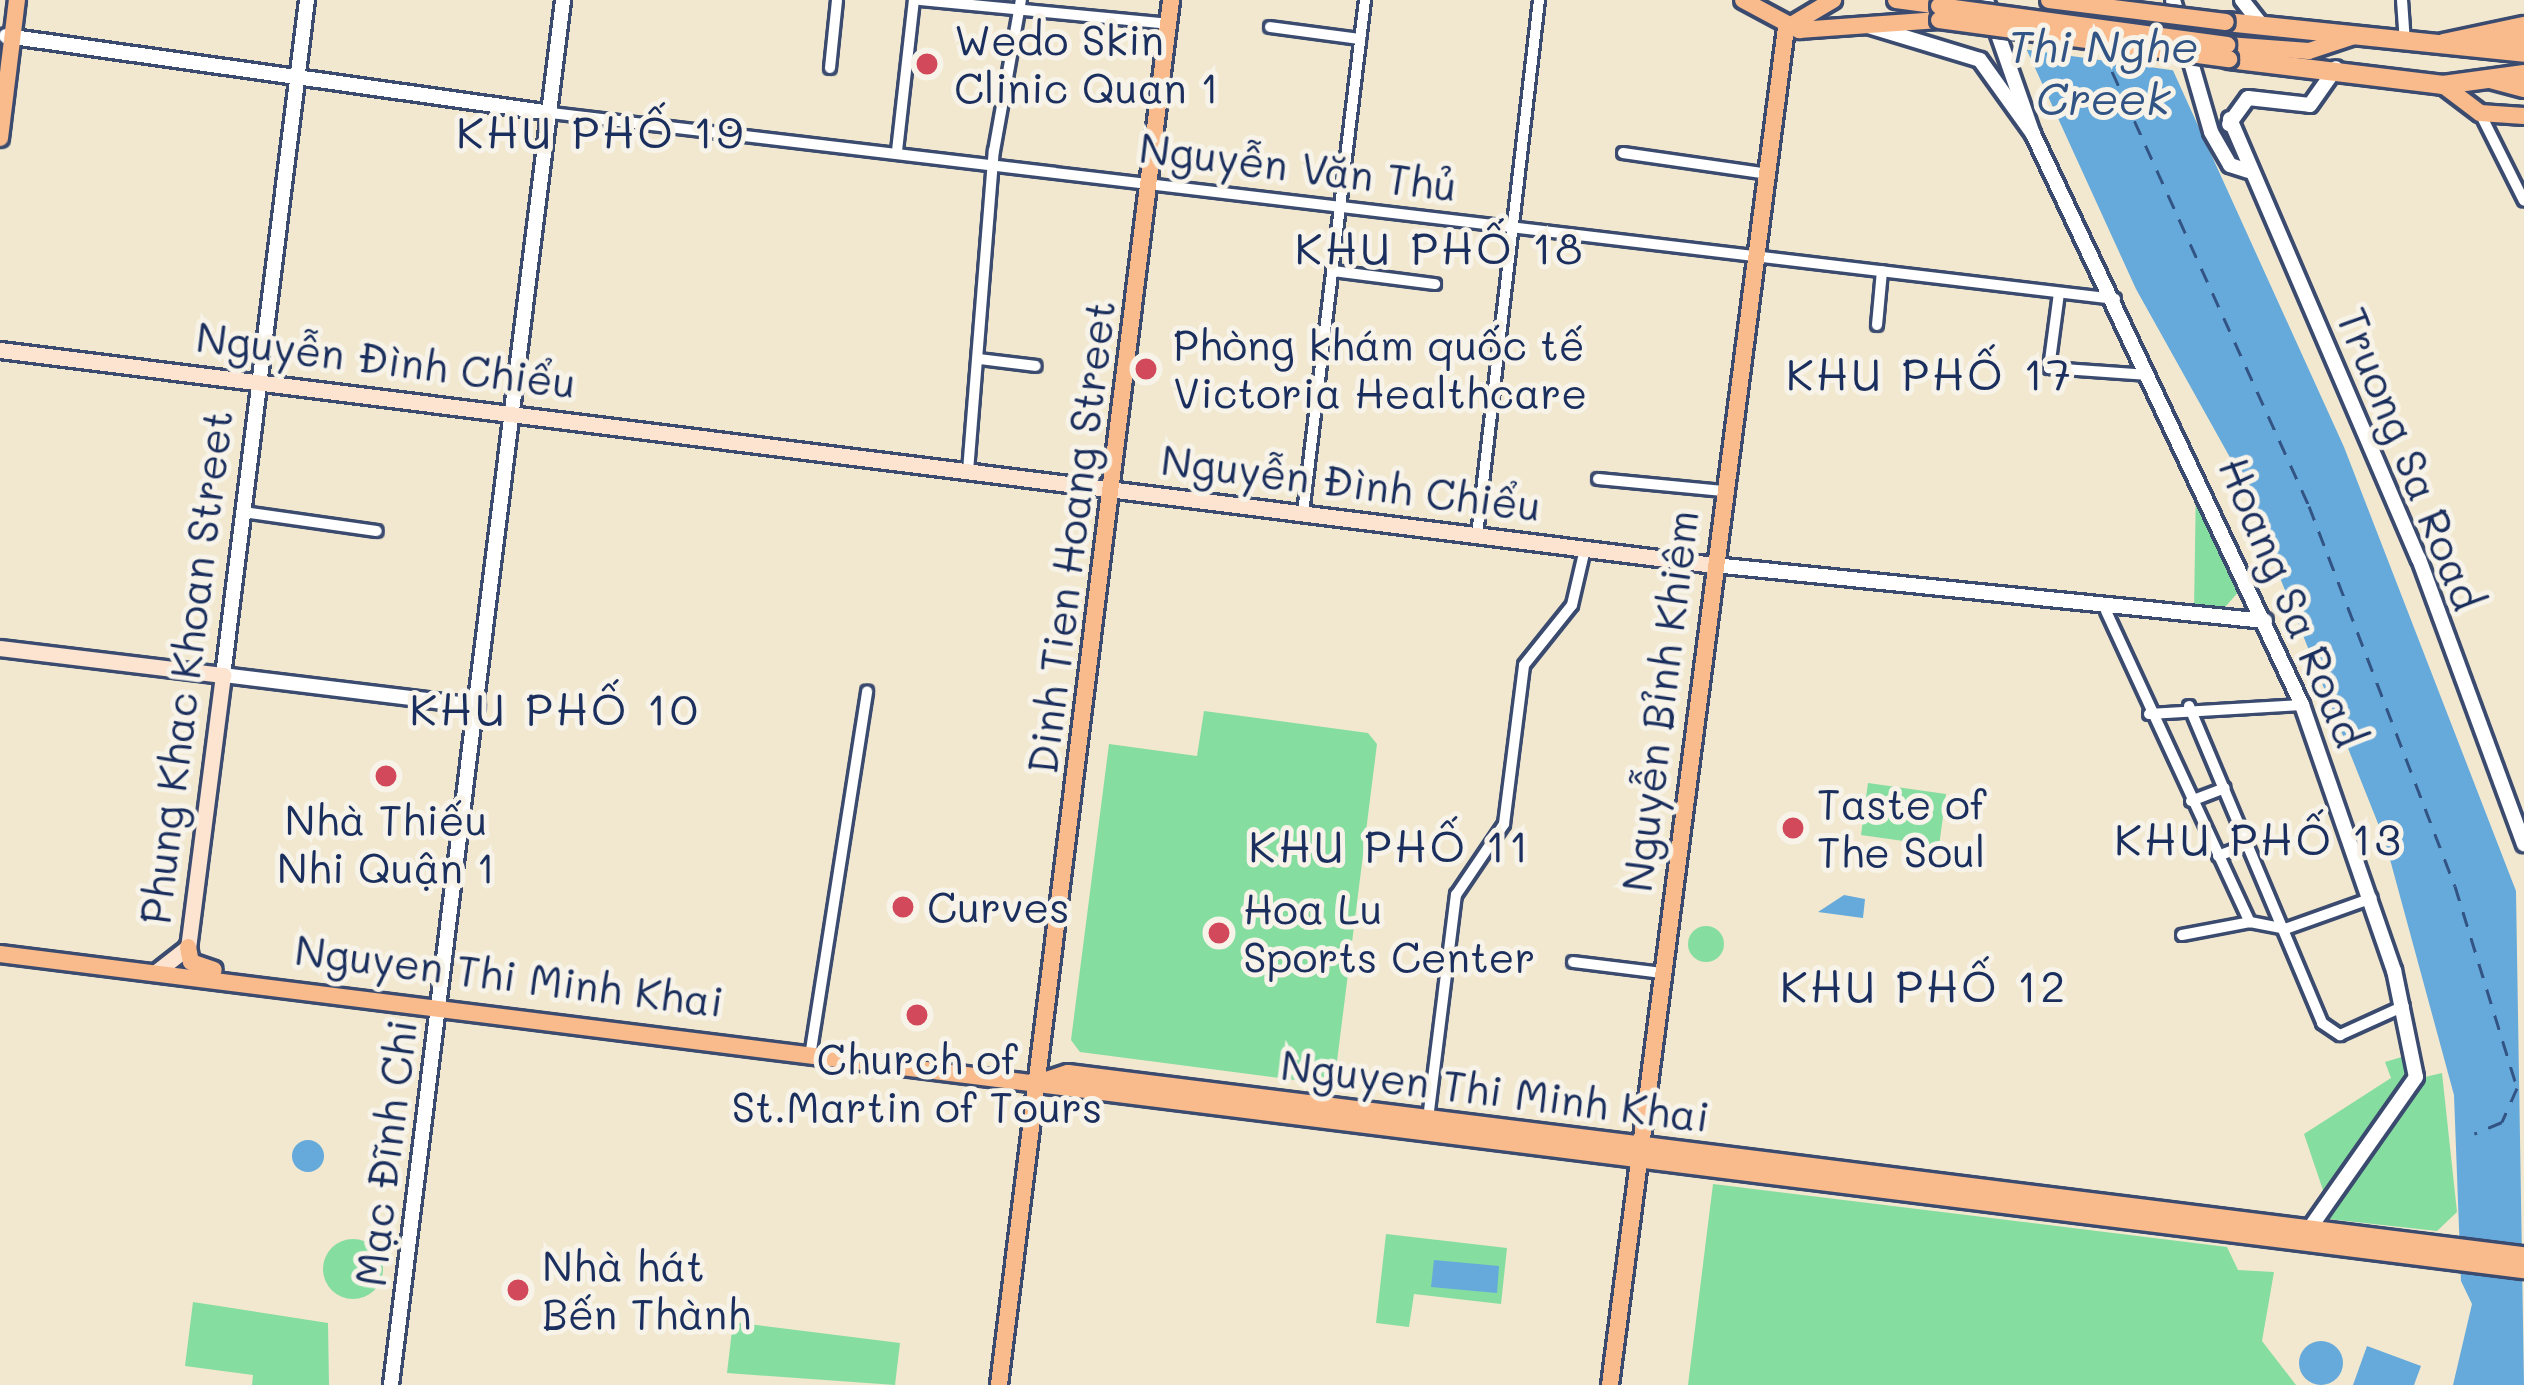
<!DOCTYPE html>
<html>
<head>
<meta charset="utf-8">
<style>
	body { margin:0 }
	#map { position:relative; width:2524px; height:1385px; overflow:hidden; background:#f1e8cf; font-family:Mali,sans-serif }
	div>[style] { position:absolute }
	.green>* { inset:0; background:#86dda0 }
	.round { border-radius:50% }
	.water>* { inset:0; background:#66a9db }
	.pier>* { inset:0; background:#f1e8cf }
	.ferry>* { height:3px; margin-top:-1.5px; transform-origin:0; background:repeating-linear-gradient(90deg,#325484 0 15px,transparent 0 27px) }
	.roads { filter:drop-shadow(3px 0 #3b4b6f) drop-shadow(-3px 0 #3b4b6f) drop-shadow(0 3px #3b4b6f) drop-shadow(0 -3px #3b4b6f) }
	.minor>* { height:10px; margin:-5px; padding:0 5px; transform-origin:5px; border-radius:5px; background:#fff }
	.tertiary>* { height:14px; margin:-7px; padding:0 7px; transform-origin:7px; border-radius:7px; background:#fff }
	.secondary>* { height:15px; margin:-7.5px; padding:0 7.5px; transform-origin:7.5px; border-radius:7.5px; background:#fde4d1 }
	.primary>* { height:16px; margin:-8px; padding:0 8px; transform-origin:8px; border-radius:8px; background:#fabb8c }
	.trunk>* { height:18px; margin:-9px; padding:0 9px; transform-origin:9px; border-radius:9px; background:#fabb8c }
	.bridges { filter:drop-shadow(3px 0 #3b4b6f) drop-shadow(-3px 0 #3b4b6f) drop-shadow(0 3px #3b4b6f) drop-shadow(0 -3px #3b4b6f) }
	.primary-bridge>* { height:16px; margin:-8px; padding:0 8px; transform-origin:8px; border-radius:8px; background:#fabb8c }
	.dots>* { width:33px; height:33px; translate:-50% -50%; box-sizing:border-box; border:6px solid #f7f3e8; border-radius:50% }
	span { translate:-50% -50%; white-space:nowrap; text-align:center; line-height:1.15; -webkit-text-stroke:10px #f7f3e8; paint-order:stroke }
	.poi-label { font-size:42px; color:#1b2f5e }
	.left { translate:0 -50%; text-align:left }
	.street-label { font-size:42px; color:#1b2f5e }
	.water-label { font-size:45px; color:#325484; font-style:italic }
	.neighbourhood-label { font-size:45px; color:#1b2f5e; letter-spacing:3px }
</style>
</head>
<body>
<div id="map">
	<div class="green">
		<i style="clip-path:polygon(2196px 483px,2241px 589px,2219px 614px,2194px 611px)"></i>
		<i style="clip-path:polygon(1204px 711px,1368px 733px,1377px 744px,1334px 1085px,1080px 1052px,1071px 1040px,1109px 744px,1197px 756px)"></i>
		<i style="clip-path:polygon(1868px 783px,1946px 794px,1939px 846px,1861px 835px)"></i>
		<i class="round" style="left:1688px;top:926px;width:36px;height:36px"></i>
		<i style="clip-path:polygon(2405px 1056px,2410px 1081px,2326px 1199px,2304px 1134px,2391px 1078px,2385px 1062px)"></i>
		<i style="clip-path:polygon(2442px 1073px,2457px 1212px,2437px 1231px,2328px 1219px,2425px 1077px)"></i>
		<i style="clip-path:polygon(1713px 1184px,2227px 1247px,2238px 1270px,2274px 1272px,2262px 1341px,2296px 1385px,1688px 1385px)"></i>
		<i style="clip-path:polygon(1386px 1234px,1507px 1248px,1501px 1304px,1414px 1294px,1409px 1327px,1376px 1323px)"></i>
		<i class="round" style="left:323px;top:1239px;width:60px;height:60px"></i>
		<i style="clip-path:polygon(193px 1302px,328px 1323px,329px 1385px,252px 1385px,253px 1375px,185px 1366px)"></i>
		<i style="clip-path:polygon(733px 1322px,900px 1343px,895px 1385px,727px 1373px)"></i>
	</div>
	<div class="water">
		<i style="clip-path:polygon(2004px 0,2141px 0,2344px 447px,2516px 891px,2524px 1385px,2453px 1385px,2472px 1304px,2461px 1281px,2454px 1095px,2385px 841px,2237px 470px,2136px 289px)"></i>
		<i style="clip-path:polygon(1844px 895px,1865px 899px,1863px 918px,1818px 912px)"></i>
		<i class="round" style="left:292px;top:1140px;width:32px;height:32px"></i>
		<i style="clip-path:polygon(1434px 1260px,1499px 1266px,1497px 1293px,1431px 1287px)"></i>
		<i class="round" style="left:2299px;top:1341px;width:44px;height:44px"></i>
		<i style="clip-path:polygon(2367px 1346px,2421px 1366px,2414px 1385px,2353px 1385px)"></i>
	</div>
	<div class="pier">
		<i style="clip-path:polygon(1998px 0,2148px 0,2178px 71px,2015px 48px)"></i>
	</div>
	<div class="ferry">
		<i style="left:2101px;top:47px;width:504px;rotate:65.62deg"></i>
		<i style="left:2309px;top:506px;width:407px;rotate:69deg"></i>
		<i style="left:2455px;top:886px;width:211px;rotate:72.9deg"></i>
		<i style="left:2517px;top:1088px;width:37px;rotate:114deg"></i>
		<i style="left:2502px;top:1122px;width:30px;rotate:157deg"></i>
	</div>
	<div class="roads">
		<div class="minor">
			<i style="left:920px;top:0;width:249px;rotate:5.5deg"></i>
			<i style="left:2402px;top:0;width:39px;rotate:86deg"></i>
			<i style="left:1270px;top:27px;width:91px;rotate:7.6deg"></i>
			<i style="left:830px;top:68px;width:68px;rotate:-84.1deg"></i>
			<i style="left:551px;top:113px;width:1575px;rotate:6.78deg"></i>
			<i style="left:2480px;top:113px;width:98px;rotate:63.4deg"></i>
			<i style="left:897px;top:151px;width:152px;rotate:-83.6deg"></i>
			<i style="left:1623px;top:153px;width:140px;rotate:8.2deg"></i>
			<i style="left:1333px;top:271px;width:103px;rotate:7.3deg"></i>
			<i style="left:2059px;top:293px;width:76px;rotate:97.6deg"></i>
			<i style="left:2049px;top:368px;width:100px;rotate:4deg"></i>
			<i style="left:1877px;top:325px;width:54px;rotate:-84.7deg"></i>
			<i style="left:979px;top:359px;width:57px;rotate:7deg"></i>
			<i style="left:968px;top:471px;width:321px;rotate:-85.4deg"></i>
			<i style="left:994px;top:151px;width:153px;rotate:-79.9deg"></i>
			<i style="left:1598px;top:479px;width:126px;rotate:5.5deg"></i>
			<i style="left:243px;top:512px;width:135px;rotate:8.1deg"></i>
			<i style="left:1303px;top:513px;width:517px;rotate:-83.11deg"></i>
			<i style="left:1477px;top:535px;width:539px;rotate:-83.39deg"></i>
			<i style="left:2106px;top:611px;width:343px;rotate:65.2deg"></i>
			<i style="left:2189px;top:706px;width:344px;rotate:67.2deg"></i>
			<i style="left:2322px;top:1023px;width:22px;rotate:34deg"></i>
			<i style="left:2340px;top:1035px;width:70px;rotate:-24.4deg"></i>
			<i style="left:2149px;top:714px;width:153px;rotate:-3.4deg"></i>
			<i style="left:2191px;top:801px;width:36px;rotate:-21deg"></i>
			<i style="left:2218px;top:856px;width:33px;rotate:-21deg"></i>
			<i style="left:2182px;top:935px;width:69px;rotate:-10.8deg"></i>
			<i style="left:2250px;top:922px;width:36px;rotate:11deg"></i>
			<i style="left:2285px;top:929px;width:92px;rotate:-19.6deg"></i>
			<i style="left:1573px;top:962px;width:91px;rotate:7deg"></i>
			<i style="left:811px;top:1050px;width:363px;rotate:-81.1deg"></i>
			<i style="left:1428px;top:1119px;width:226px;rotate:-82.9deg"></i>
			<i style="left:1456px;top:895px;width:86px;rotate:-55.9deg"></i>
			<i style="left:1504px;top:824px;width:160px;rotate:-82.8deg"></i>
			<i style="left:1524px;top:665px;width:77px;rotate:-51.3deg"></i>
			<i style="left:1572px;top:605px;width:57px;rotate:-76.9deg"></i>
		</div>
		<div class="tertiary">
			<i style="left:307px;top:0;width:680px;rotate:97.09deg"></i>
			<i style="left:223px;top:675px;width:256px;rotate:7deg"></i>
			<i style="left:1986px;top:0;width:142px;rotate:70.7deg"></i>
			<i style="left:2033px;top:134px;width:631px;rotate:64.77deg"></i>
			<i style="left:2302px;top:705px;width:281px;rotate:70.9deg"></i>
			<i style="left:2394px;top:970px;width:109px;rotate:78.4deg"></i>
			<i style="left:2416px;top:1077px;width:186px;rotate:125.1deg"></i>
			<i style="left:2173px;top:0;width:137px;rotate:73.9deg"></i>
			<i style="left:2211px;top:132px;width:38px;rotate:60deg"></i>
			<i style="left:2230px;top:165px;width:19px;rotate:18deg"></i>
			<i style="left:2242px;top:0;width:34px;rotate:52deg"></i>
			<i style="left:1865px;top:25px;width:120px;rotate:16.9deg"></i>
			<i style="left:1980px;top:60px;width:91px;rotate:54.4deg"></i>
			<i style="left:6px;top:36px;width:550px;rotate:8.04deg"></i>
			<i style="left:2230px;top:119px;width:479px;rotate:66.8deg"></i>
			<i style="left:2419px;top:559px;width:304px;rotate:69.8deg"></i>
			<i style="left:2229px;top:124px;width:32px;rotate:-54deg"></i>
			<i style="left:2248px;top:98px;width:62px;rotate:6.4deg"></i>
			<i style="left:2310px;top:105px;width:45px;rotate:-54.9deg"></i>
			<i style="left:1714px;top:565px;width:554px;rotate:5.8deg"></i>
			<i style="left:391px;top:1385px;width:1396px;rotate:-82.92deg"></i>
		</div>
		<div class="secondary">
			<i style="left:0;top:350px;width:1727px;rotate:7.15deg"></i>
			<i style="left:0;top:648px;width:225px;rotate:6.9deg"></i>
			<i style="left:223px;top:675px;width:274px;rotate:97.3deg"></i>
			<i style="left:188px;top:947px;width:39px;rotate:142deg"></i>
		</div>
		<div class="primary">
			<i style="left:1743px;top:0;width:64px;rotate:28.2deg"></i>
			<i style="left:1799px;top:30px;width:140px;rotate:-4.1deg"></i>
			<i style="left:1896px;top:0;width:43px;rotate:7.9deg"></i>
			<i style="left:1786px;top:28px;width:55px;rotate:-30.8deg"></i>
			<i style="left:2443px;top:42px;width:83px;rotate:-11.9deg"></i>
			<i style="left:2227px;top:45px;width:82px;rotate:4.2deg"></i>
			<i style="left:2309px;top:51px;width:51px;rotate:-18.4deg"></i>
			<i style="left:2489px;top:47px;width:36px;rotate:-10deg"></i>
			<i style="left:2490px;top:80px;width:35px;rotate:15deg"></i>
			<i style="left:2443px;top:85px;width:46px;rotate:37.1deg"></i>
			<i style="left:2480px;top:113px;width:44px;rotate:3.9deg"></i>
			<i style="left:0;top:138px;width:139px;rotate:-83deg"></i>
			<i style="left:188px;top:947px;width:15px;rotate:79deg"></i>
			<i style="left:191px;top:962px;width:24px;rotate:19deg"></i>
			<i style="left:0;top:954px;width:2544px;rotate:7.14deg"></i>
			<i style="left:1043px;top:1081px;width:26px;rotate:-18deg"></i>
			<i style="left:1068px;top:1073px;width:1467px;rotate:7.13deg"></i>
			<i style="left:999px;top:1385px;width:1396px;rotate:-82.92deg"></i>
			<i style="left:1610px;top:1385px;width:1368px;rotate:-82.61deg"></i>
		</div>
		<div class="trunk">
			<i style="left:2226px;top:22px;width:300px;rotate:5.9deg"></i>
			<i style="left:2229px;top:59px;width:216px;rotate:6.9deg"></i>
			<i style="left:2443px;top:85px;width:82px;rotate:-7.7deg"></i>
		</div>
	</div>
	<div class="bridges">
		<div class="primary-bridge">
			<i style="left:2049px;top:0;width:178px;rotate:7.1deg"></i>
			<i style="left:1939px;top:6px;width:291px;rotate:7.7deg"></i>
			<i style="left:1939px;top:20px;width:293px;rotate:7.7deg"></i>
		</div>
	</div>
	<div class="dots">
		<i style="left:927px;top:64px;background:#d1495b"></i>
		<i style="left:1146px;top:369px;background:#d1495b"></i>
		<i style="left:386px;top:776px;background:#d1495b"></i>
		<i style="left:1793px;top:828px;background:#d1495b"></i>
		<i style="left:903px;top:907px;background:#d1495b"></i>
		<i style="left:1219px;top:933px;background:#d1495b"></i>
		<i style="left:917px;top:1015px;background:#d1495b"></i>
		<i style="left:518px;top:1290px;background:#d1495b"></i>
	</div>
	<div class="poi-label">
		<span class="left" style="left:954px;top:64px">Wedo Skin<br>Clinic Quan 1</span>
		<span class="left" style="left:1173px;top:369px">Phòng khám quốc tế<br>Victoria Healthcare</span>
		<span class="left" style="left:1817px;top:828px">Taste of<br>The Soul</span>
		<span style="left:386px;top:844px">Nhà Thiếu<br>Nhi Quận 1</span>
		<span class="left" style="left:927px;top:907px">Curves</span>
		<span class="left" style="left:1243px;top:933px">Hoa Lu<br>Sports Center</span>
		<span style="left:917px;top:1083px">Church of<br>St.Martin of Tours</span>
		<span class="left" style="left:542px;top:1290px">Nhà hát<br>Bến Thành</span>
	</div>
	<div class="street-label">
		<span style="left:1298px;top:167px;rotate:7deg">Nguyễn Văn Thủ</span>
		<span style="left:386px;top:360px;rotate:7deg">Nguyễn Đình Chiểu</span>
		<span style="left:2410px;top:459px;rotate:68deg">Truong Sa Road</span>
		<span style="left:1351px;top:483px;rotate:7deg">Nguyễn Đình Chiểu</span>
		<span style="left:1071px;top:537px;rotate:-83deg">Dinh Tien Hoang Street</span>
		<span style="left:2292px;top:602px;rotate:67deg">Hoang Sa Road</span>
		<span style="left:186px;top:667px;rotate:-83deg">Phung Khac Khoan Street</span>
		<span style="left:1660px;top:701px;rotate:-83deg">Nguyễn Bỉnh Khiêm</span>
		<span style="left:509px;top:976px;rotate:7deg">Nguyen Thi Minh Khai</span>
		<span style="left:1495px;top:1091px;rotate:7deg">Nguyen Thi Minh Khai</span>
		<span style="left:386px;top:1153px;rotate:-83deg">Mạc Đĩnh Chi</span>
	</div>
	<div class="water-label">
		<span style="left:2103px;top:72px">Thi Nghe<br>Creek</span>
	</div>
	<div class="neighbourhood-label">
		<span style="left:601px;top:132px">KHU PHỐ 19</span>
		<span style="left:1440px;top:248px">KHU PHỐ 18</span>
		<span style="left:1930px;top:374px">KHU PHỐ 17</span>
		<span style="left:555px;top:709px">KHU PHỐ 10</span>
		<span style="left:2259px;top:839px">KHU PHỐ 13</span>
		<span style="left:1390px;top:846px">KHU PHỐ 11</span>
		<span style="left:1924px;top:986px">KHU PHỐ 12</span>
	</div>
</div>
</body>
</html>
